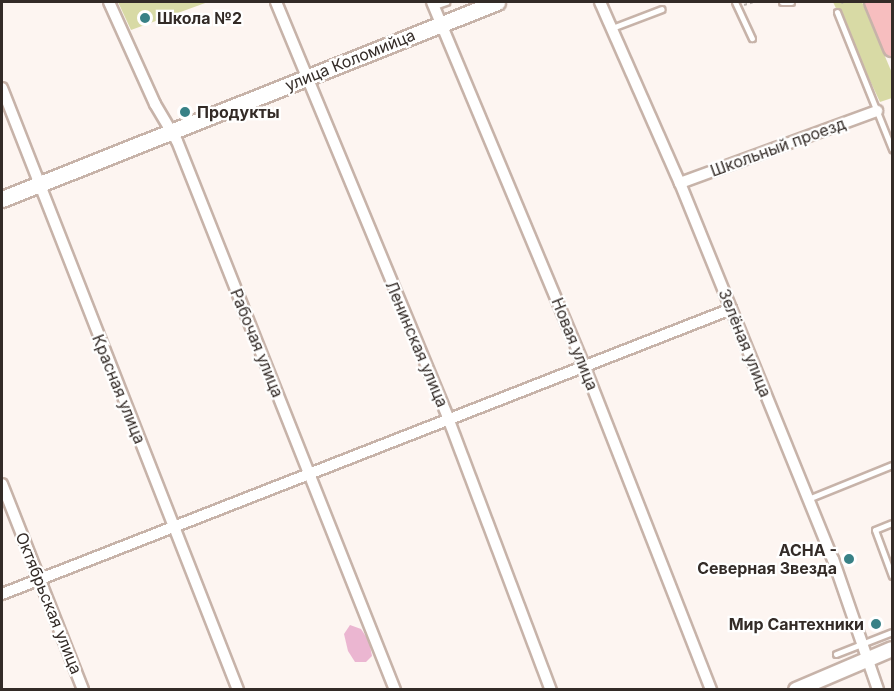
<!DOCTYPE html>
<html>
<head>
<meta charset="utf-8">
<style>
	body { margin:0 }
	#map { position:relative; width:894px; height:691px; overflow:hidden; background:#fdf5f1; font-family:Inter,sans-serif }
	div>[style] { position:absolute }
	.green>* { inset:0; background:#d8daa5 }
	.water>* { inset:0; background:#ebb6d1 }
	.path>* { height:1.5px; margin-top:-0.75px; transform-origin:0; background:repeating-linear-gradient(90deg,#bcb4b0 0 3px,transparent 0 6px) }
	.roads { filter:drop-shadow(2px 0 #c7b3a9) drop-shadow(-2px 0 #c7b3a9) drop-shadow(0 2px #c7b3a9) drop-shadow(0 -2px #c7b3a9) }
	.service>* { height:5px; margin:-2.5px; padding:0 2.5px; transform-origin:2.5px; border-radius:2.5px; background:#fff }
	.minor>* { height:10px; margin:-5px; padding:0 5px; transform-origin:5px; border-radius:5px; background:#fff }
	.tertiary>* { height:14px; margin:-7px; padding:0 7px; transform-origin:7px; border-radius:7px; background:#fff }
	.secondary>* { height:15px; margin:-7.5px; padding:0 7.5px; transform-origin:7.5px; border-radius:7.5px; background:#fff }
	.primary>* { height:16px; margin:-8px; padding:0 8px; transform-origin:8px; border-radius:8px; background:#f7bebf }
	.dots>* { width:16px; height:16px; translate:-50% -50%; box-sizing:border-box; border:3px solid #fff; border-radius:50% }
	span { translate:-50% -50%; white-space:nowrap; text-align:center; line-height:1.15; -webkit-text-stroke:4.5px #fff; paint-order:stroke }
	.poi-label { font-size:16px; color:#332b27; font-weight:700 }
	.left { translate:0 -50%; text-align:left }
	.right { translate:-100% -50%; text-align:right }
	.street-label { font-size:16px; color:#332b27 }
	.frame { position:absolute; inset:0; border:3px solid #332b27; pointer-events:none }
</style>
</head>
<body>
<div id="map">
	<div class="green">
		<i style="clip-path:polygon(118px 2px,208px 2px,131px 30px)"></i>
		<i style="clip-path:polygon(833px 2px,862px 2px,892px 73px,892px 98px,880px 102px)"></i>
	</div>
	<div class="water">
		<i style="clip-path:polygon(350px 625px,361px 629px,369px 641px,372px 656px,366px 662px,355px 662px,348px 651px,344px 634px)"></i>
	</div>
	<div class="path">
		<i style="left:842px;top:2px;width:2px;rotate:63deg"></i>
		<i style="left:744px;top:5px;width:10px;rotate:-17deg"></i>
	</div>
	<div class="roads">
		<div class="service">
			<i style="left:735px;top:2px;width:40px;rotate:65deg"></i>
			<i style="left:782px;top:2px;width:9px"></i>
			<i style="left:434px;top:6px;width:13px;rotate:-18deg"></i>
			<i style="left:837px;top:12px;width:148px;rotate:68.1deg"></i>
			<i style="left:612px;top:28px;width:53px;rotate:-20.8deg"></i>
			<i style="left:808px;top:499px;width:91px;rotate:-22deg"></i>
			<i style="left:892px;top:523px;width:18px;rotate:158deg"></i>
			<i style="left:875px;top:530px;width:49px;rotate:69.7deg"></i>
			<i style="left:836px;top:654px;width:60px;rotate:-21.4deg"></i>
		</div>
		<div class="minor">
			<i style="left:109px;top:2px;width:112px;rotate:65.7deg"></i>
			<i style="left:155px;top:104px;width:43px;rotate:59.3deg"></i>
			<i style="left:177px;top:141px;width:591px;rotate:68.34deg"></i>
			<i style="left:276px;top:2px;width:450px;rotate:67.5deg"></i>
			<i style="left:448px;top:418px;width:291px;rotate:69.3deg"></i>
			<i style="left:432px;top:2px;width:391px;rotate:67.3deg"></i>
			<i style="left:583px;top:363px;width:351px;rotate:68.6deg"></i>
			<i style="left:600px;top:2px;width:198px;rotate:66.2deg"></i>
			<i style="left:680px;top:183px;width:406px;rotate:67.9deg"></i>
			<i style="left:833px;top:559px;width:139px;rotate:71deg"></i>
			<i style="left:2px;top:88px;width:647px;rotate:68.59deg"></i>
			<i style="left:680px;top:183px;width:210px;rotate:-20.1deg"></i>
			<i style="left:2px;top:484px;width:221px;rotate:68.5deg"></i>
			<i style="left:2px;top:594px;width:783px;rotate:-21.35deg"></i>
		</div>
		<div class="tertiary">
			<i style="left:796px;top:690px;width:104px;rotate:-23.1deg"></i>
		</div>
		<div class="secondary">
			<i style="left:2px;top:199px;width:533px;rotate:-21.7deg"></i>
		</div>
		<div class="primary">
			<i style="left:873px;top:2px;width:50px;rotate:67.6deg"></i>
			<i style="left:886px;top:2px;width:17px;rotate:69deg"></i>
		</div>
	</div>
	<div class="dots">
		<i style="left:145px;top:18px;background:#388186"></i>
		<i style="left:185px;top:112px;background:#388186"></i>
		<i style="left:849px;top:559px;background:#388186"></i>
		<i style="left:876px;top:624px;background:#388186"></i>
	</div>
	<div class="poi-label">
		<span class="left" style="left:157px;top:18px">Школа №2</span>
		<span class="left" style="left:197px;top:112px">Продукты</span>
		<span class="right" style="left:837px;top:559px">АСНА -<br>Северная Звезда</span>
		<span class="right" style="left:864px;top:624px">Мир Сантехники</span>
	</div>
	<div class="street-label">
		<span style="left:350px;top:60px;rotate:-22deg">улица Коломийца</span>
		<span style="left:778px;top:147px;rotate:-20deg">Школьный проезд</span>
		<span style="left:257px;top:343px;rotate:68deg">Рабочая улица</span>
		<span style="left:745px;top:343px;rotate:68deg">Зелёная улица</span>
		<span style="left:417px;top:344px;rotate:67deg">Ленинская улица</span>
		<span style="left:575px;top:344px;rotate:68deg">Новая улица</span>
		<span style="left:119px;top:389px;rotate:68deg">Красная улица</span>
		<span style="left:49px;top:603px;rotate:68deg">Октябрьская улица</span>
	</div>
	<div class="frame"></div>
</div>
</body>
</html>
